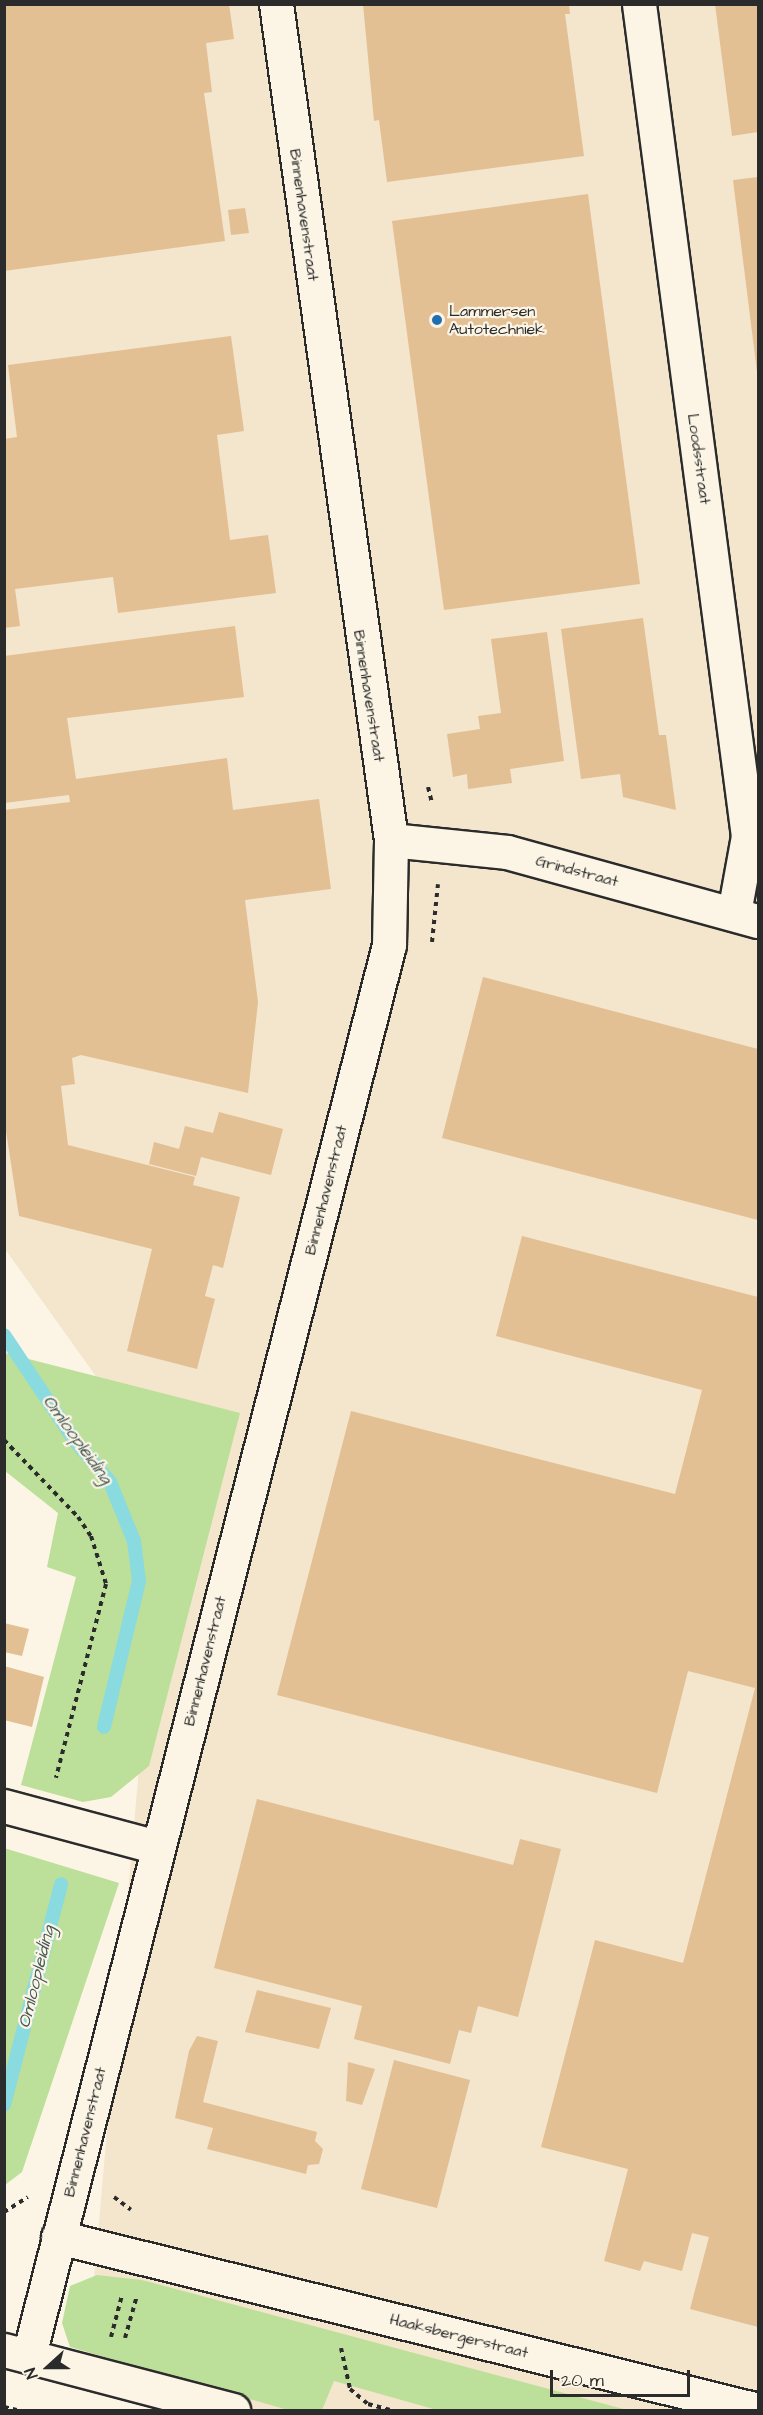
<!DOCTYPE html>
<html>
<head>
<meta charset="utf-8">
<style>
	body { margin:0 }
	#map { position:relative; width:763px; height:2415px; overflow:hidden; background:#fcf5e5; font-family:"Architects Daughter",sans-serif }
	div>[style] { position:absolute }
	.built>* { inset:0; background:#f4e5cd }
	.green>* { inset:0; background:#bcdf99 }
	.stream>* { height:14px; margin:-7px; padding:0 7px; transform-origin:7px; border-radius:7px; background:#89dbdf }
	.building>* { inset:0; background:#e3bf94 }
	.path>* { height:4px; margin-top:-2px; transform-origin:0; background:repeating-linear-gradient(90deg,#2b2b2b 0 4.5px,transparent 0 9px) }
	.roads { filter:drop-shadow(2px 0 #2b2b2b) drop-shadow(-2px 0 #2b2b2b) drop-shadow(0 2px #2b2b2b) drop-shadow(0 -2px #2b2b2b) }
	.minor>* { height:33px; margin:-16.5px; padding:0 16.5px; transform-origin:16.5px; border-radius:16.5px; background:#fcf5e5 }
	.major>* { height:33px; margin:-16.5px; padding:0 16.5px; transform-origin:16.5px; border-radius:16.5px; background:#fcf5e5 }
	.dots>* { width:16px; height:16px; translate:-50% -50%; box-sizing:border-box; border:3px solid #fcf5e5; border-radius:50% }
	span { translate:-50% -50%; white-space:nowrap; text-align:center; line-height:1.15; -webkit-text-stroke:4.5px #fcf5e5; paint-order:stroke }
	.street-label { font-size:16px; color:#2b2b2b }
	.poi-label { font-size:16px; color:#2b2b2b }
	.left { translate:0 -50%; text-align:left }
	.water-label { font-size:18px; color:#425758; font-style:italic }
	.frame { position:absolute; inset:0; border:6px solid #2b2b2b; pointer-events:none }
	.north { position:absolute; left:18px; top:2337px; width:60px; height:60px; -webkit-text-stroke:4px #fcf5e5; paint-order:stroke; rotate:249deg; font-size:16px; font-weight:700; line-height:24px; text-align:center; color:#2b2b2b }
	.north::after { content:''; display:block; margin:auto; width:21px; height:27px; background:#2b2b2b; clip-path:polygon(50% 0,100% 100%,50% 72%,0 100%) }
	.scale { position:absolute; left:550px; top:2370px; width:140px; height:27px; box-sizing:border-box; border:3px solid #2b2b2b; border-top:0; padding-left:8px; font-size:18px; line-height:21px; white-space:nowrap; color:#2b2b2b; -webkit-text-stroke:4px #fcf5e5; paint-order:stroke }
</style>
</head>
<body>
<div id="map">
	<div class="built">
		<i style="clip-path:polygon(4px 5px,758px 5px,758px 2410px,234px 2410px,86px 2369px,165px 1473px,5px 1249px)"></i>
	</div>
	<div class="green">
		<i style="clip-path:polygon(5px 1353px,240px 1413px,149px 1766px,111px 1797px,83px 1802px,21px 1785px,76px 1577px,47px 1567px,58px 1513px,5px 1471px)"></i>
		<i style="clip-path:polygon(4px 1848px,119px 1883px,22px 2172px,5px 2185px)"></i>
		<i style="clip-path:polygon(97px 2275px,142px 2280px,627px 2410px,437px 2410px,334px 2381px,322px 2410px,288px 2410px,70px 2347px,62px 2323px,70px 2286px)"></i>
	</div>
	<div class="stream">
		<i style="left:4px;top:1335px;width:128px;rotate:56.2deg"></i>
		<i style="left:75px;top:1441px;width:54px;rotate:49.5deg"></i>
		<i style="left:110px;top:1482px;width:64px;rotate:67.9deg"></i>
		<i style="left:134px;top:1541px;width:40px;rotate:82.9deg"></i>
		<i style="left:139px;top:1581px;width:150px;rotate:103.5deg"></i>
		<i style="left:4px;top:2105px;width:228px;rotate:-75.5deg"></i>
	</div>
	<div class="building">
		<i style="clip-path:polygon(4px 4px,229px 4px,234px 39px,206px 43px,212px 92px,204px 93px,225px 241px,4px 271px)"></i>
		<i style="clip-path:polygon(363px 4px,569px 4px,570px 14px,565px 14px,584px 156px,387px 182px,379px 120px,374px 121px)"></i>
		<i style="clip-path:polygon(715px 4px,758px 4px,758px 132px,732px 136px)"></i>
		<i style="clip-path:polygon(758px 177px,758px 372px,757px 372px,733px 180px)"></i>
		<i style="clip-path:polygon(588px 194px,640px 584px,444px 610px,392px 221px)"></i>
		<i style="clip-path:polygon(245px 208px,249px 233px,231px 235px,228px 210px)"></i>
		<i style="clip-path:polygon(231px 336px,244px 431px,217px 435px,230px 540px,268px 535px,276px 593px,118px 613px,113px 577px,15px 589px,20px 626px,4px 628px,4px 439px,17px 437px,8px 365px)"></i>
		<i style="clip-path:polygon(643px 618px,659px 735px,666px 735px,676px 810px,623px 797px,620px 774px,581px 779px,561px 629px)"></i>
		<i style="clip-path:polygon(235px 626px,244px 697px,67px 718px,76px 779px,227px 758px,233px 810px,319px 799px,331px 889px,245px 900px,258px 1002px,248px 1093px,81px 1055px,72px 1058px,75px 1084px,61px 1086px,68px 1145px,195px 1177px,193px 1185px,240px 1197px,223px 1268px,213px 1265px,205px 1296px,215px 1299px,197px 1369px,127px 1351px,152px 1249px,19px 1216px,4px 1118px,4px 810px,70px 802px,69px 795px,4px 803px,4px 656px)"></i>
		<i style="clip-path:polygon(547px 632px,564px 761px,510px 769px,512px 783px,468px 789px,467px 774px,453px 777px,447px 734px,480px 729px,478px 716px,501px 713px,491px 639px)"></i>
		<i style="clip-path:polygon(483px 977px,758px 1049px,758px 1220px,442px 1138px)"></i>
		<i style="clip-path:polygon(219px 1112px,283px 1129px,271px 1175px,201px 1157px,196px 1176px,149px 1164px,154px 1142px,179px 1149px,185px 1126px,213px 1133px)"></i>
		<i style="clip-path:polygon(522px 1236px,758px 1297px,758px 2327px,690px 2309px,709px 2237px,692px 2233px,682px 2271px,644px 2261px,640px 2271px,604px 2261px,628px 2169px,541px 2147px,595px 1940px,683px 1963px,755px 1688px,688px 1671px,657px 1793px,277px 1695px,351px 1411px,675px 1494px,702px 1390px,496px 1336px)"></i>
		<i style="clip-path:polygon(4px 1623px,29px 1629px,22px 1656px,4px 1652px)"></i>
		<i style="clip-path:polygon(4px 1666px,44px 1677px,32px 1727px,4px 1720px)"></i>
		<i style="clip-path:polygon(257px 1799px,513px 1865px,520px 1839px,561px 1849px,518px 2017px,478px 2006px,471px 2033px,459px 2030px,450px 2064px,354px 2039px,362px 2006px,214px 1968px)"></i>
		<i style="clip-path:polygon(257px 1990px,331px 2008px,319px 2049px,245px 2032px)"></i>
		<i style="clip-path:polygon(197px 2036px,218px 2041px,203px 2102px,317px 2132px,315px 2141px,323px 2149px,319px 2164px,308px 2165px,306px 2174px,207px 2149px,213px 2128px,175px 2118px,189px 2051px)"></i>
		<i style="clip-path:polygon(394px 2060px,470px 2080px,437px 2208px,361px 2189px)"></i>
		<i style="clip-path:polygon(348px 2062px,375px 2069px,362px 2105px,346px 2101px)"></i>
	</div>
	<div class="path">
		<i style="left:428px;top:787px;width:16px;rotate:76deg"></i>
		<i style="left:432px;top:942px;width:58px;rotate:-84.1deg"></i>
		<i style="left:4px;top:1440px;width:107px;rotate:46.1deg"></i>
		<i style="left:78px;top:1517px;width:23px;rotate:56deg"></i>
		<i style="left:91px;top:1536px;width:50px;rotate:72.6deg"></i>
		<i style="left:106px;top:1584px;width:200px;rotate:104.5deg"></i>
		<i style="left:114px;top:2197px;width:21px;rotate:37deg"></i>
		<i style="left:4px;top:2212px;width:28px;rotate:-32deg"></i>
		<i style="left:111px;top:2337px;width:43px;rotate:-75.3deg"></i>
		<i style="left:125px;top:2338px;width:41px;rotate:-74.2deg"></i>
		<i style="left:341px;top:2348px;width:42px;rotate:77.6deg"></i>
		<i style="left:350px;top:2389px;width:23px;rotate:40deg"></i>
		<i style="left:368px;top:2404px;width:23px;rotate:15deg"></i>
		<i style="left:4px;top:2407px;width:13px;rotate:13deg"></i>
	</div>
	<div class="roads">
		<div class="minor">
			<i style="left:639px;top:4px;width:839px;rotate:82.54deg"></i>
			<i style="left:748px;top:836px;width:78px;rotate:100.3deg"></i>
			<i style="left:391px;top:840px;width:117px;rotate:5.9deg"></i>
			<i style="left:507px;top:852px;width:260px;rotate:15.4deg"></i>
			<i style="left:4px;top:1806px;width:158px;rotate:15deg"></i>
			<i style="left:58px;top:2237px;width:721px;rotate:13.88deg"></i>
			<i style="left:29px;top:2355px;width:1455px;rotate:-75.68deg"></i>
			<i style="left:389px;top:945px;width:105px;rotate:-88.9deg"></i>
			<i style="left:391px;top:840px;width:844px;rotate:-97.83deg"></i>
		</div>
		<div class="major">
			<i style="left:4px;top:2350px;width:237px;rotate:14.7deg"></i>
		</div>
	</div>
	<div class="dots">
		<i style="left:437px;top:320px;background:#1f6fb2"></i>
	</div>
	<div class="street-label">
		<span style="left:304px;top:215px;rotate:82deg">Binnenhavenstraat</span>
		<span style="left:699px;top:459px;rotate:82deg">Loodsstraat</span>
		<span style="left:369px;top:696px;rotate:81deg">Binnenhavenstraat</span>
		<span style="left:577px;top:871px;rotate:15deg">Grindstraat</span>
		<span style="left:326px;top:1190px;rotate:-76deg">Binnenhavenstraat</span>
		<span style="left:205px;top:1661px;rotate:-76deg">Binnenhavenstraat</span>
		<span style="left:85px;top:2132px;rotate:-76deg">Binnenhavenstraat</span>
		<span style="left:459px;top:2336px;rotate:14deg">Haaksbergerstraat</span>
	</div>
	<div class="poi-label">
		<span class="left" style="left:449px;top:320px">Lammersen<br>Autotechniek</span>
	</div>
	<div class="water-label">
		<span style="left:77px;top:1440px;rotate:54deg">Omloopleiding</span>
		<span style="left:37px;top:1977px;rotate:-76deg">Omloopleiding</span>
	</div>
	<div class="frame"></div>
	<div class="north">N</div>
	<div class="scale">20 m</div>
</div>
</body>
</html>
